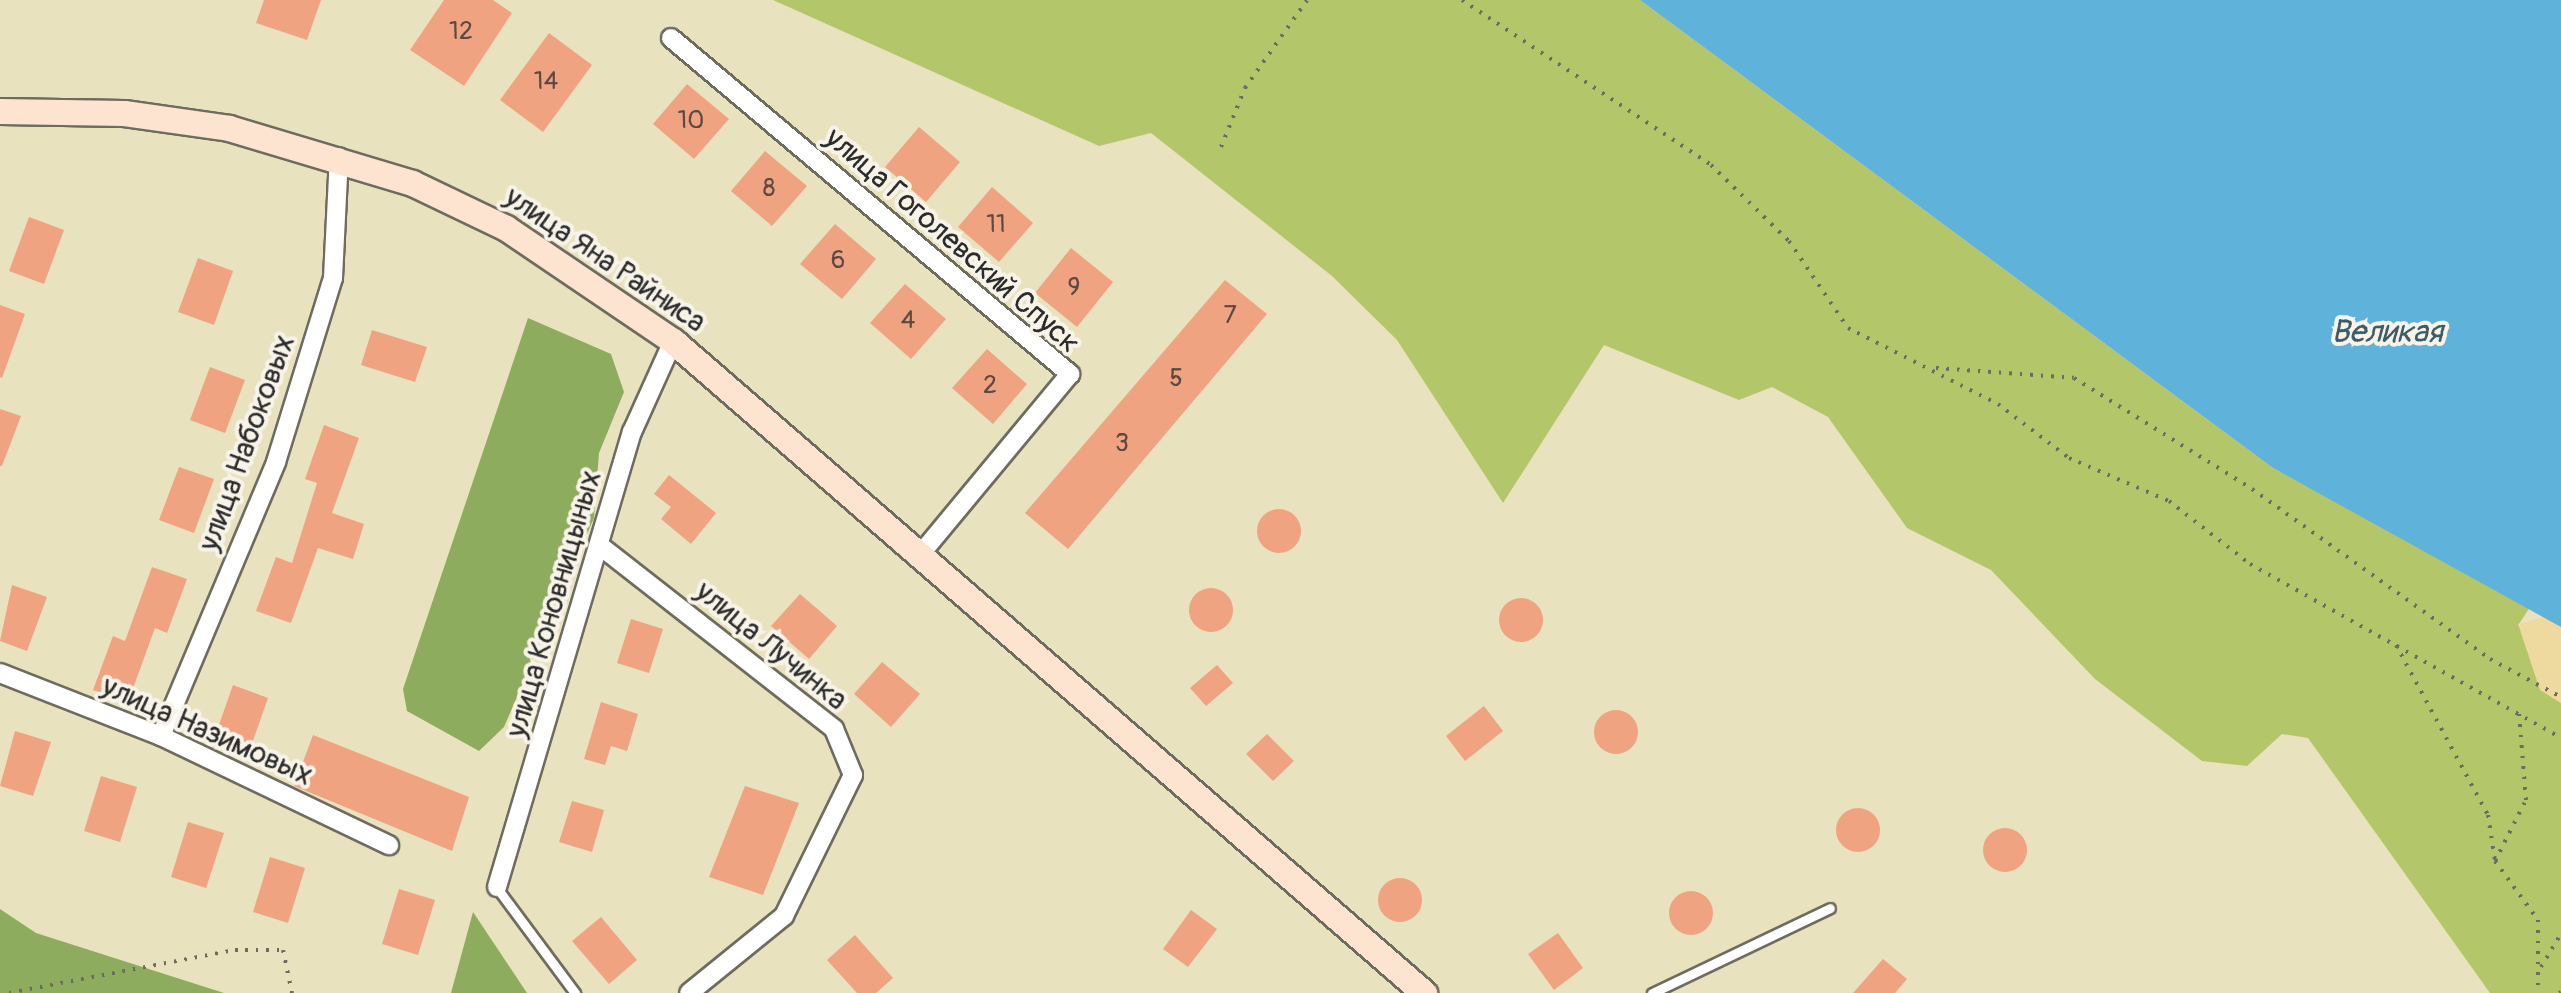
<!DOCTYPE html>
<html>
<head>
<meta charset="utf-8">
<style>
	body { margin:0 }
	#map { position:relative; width:2561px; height:993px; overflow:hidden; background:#e9e2bf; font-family:Pangolin,sans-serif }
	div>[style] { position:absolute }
	.green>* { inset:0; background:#b3c76a }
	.forest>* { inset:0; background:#8eac5e }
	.sand>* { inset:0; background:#eeda9e }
	.water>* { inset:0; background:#5fb3db }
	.building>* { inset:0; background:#efa381 }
	.round { border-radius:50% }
	.path>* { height:4px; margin-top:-2px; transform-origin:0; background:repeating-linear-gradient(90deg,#6e6b5f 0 2.5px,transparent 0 10.5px) }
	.roads { filter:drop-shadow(2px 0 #6e6b5f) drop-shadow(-2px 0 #6e6b5f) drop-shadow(0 2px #6e6b5f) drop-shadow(0 -2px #6e6b5f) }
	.lane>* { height:9px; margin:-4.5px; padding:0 4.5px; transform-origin:4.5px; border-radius:4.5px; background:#fff }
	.street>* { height:18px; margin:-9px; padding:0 9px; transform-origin:9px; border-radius:9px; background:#fff }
	.secondary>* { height:25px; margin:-12.5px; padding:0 12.5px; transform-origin:12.5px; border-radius:12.5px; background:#fde4d0 }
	span { translate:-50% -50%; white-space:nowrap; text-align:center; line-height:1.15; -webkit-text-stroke:8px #f7f3e8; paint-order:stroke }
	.number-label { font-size:25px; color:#5c4940 }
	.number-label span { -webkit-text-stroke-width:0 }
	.street-label { font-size:30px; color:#2b2b2b }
	.water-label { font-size:32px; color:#3d5b69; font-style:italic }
</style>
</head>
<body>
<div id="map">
	<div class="green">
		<i style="clip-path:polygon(773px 0,1640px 0,2273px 468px,2530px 607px,2519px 624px,2540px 689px,2561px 703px,2561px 993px,2490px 993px,2308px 738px,2282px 734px,2247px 766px,2202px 761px,2095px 679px,1991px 570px,1907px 528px,1828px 417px,1772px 387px,1739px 400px,1604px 345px,1503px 503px,1397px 340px,1332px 276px,1151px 133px,1099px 146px)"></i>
	</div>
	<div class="forest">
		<i style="clip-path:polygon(528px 318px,611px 354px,624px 392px,599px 453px,594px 518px,504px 727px,479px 751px,407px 711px,403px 689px)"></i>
		<i style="clip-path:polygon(0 909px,36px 933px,224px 993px,0 993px)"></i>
		<i style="clip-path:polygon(473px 912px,527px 993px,451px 993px)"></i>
	</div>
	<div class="sand">
		<i style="clip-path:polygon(2561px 613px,2561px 703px,2540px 690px,2518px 624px)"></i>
	</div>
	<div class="water">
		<i style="clip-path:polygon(1640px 0,2561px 0,2561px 627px,2273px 468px)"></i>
	</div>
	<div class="building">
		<i style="clip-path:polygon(264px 0,321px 0,307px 40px,256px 23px)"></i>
		<i style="clip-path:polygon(444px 0,493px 0,512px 13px,464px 86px,410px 50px)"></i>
		<i style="clip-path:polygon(549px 33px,592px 65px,543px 132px,500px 100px)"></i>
		<i style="clip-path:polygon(687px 84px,729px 119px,694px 159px,653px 124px)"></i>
		<i style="clip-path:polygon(919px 127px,960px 162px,926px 202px,885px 167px)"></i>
		<i style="clip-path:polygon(765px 151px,807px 186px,772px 226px,731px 191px)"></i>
		<i style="clip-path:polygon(992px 187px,1033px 223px,999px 262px,958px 227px)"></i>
		<i style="clip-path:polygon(29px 217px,64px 230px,44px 284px,9px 271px)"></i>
		<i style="clip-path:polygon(835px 224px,876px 259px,842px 299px,800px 264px)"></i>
		<i style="clip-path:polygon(1071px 248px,1113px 282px,1077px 327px,1035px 293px)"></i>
		<i style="clip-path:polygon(198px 258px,233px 271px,214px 325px,178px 312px)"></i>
		<i style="clip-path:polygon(1225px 280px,1267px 314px,1068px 549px,1025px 513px)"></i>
		<i style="clip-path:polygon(905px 284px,946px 319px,911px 359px,870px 323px)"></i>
		<i style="clip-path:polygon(0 305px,25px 314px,2px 378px,0 377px)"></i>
		<i style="clip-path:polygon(372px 330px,427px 347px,415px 382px,361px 365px)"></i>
		<i style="clip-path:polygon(987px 349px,1027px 384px,993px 424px,952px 388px)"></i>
		<i style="clip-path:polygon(210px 367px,245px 380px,225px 433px,190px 420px)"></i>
		<i style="clip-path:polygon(0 409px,21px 416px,2px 466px,0 466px)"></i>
		<i style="clip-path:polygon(324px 425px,359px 438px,332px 513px,364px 524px,353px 559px,318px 548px,291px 623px,256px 611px,276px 557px,292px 563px,317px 483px,305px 479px)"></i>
		<i style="clip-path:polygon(179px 467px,214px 479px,194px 533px,159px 520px)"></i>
		<i style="clip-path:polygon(669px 475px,716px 513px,691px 544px,661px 519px,671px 507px,654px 494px)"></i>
		<i class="round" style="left:1257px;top:509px;width:44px;height:44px"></i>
		<i style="clip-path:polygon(152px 567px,187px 579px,167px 633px,155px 628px,128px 702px,93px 690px,113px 636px,125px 641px)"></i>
		<i style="clip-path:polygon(12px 585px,47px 597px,27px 651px,0 641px)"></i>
		<i class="round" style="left:1189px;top:588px;width:44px;height:44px"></i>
		<i style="clip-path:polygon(800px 594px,837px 626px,809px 659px,771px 626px)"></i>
		<i class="round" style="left:1499px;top:598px;width:44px;height:44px"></i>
		<i style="clip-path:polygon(631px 619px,663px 629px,649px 673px,617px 663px)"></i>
		<i style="clip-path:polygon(882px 662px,920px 694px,891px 727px,854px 694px)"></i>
		<i style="clip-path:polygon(1217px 665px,1233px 683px,1206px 706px,1190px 688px)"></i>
		<i style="clip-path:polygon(233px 685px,268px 698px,249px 752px,214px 739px)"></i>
		<i style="clip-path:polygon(601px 702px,638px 714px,627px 751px,611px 746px,605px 765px,584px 759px)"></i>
		<i style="clip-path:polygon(1484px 706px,1503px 731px,1465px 761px,1446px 736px)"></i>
		<i class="round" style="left:1594px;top:710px;width:44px;height:44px"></i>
		<i style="clip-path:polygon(15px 731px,51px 742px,33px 796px,0 786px)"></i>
		<i style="clip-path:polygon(1267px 734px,1294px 761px,1273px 781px,1246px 754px)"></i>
		<i style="clip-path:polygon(313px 735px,469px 797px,452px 851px,294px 786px)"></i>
		<i style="clip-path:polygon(101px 776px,137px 787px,120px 842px,84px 831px)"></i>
		<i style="clip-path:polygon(745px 786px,799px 803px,763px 895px,709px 877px)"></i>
		<i style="clip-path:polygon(572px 801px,604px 810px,592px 852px,559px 842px)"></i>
		<i class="round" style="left:1836px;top:808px;width:44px;height:44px"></i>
		<i style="clip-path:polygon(188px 822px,224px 833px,206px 888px,171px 877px)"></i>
		<i class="round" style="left:1983px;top:828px;width:44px;height:44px"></i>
		<i style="clip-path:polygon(270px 857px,305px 868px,288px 923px,253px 912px)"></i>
		<i class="round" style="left:1378px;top:878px;width:44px;height:44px"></i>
		<i style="clip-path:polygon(399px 889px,435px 900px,418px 955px,382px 944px)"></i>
		<i class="round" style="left:1669px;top:891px;width:44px;height:44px"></i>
		<i style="clip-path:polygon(1191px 910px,1217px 929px,1188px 967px,1163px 949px)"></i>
		<i style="clip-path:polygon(601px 917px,637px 960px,609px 984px,572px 941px)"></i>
		<i style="clip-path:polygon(1558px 933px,1583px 968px,1554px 990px,1528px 954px)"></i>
		<i style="clip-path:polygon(855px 935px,893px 978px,876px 993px,857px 993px,827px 960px)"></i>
		<i style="clip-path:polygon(1883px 959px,1907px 979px,1895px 993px,1853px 993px)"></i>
	</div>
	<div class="path">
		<i style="left:1462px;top:0;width:299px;rotate:33.5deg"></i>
		<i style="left:1711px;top:165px;width:109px;rotate:44.3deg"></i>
		<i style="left:1789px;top:241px;width:105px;rotate:55.9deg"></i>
		<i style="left:1848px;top:328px;width:168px;rotate:26.9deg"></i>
		<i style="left:1998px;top:404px;width:89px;rotate:37.3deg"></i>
		<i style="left:2069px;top:458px;width:109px;rotate:23.3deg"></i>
		<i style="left:2169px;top:501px;width:103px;rotate:37.9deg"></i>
		<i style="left:2250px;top:564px;width:356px;rotate:29.2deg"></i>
		<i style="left:1221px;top:147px;width:64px;rotate:-67.9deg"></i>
		<i style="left:1245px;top:88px;width:108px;rotate:-54.8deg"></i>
		<i style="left:1936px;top:368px;width:138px;rotate:4.1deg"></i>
		<i style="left:2074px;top:378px;width:210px;rotate:31.9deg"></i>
		<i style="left:2252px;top:489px;width:292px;rotate:35.5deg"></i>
		<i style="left:2490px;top:659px;width:81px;rotate:28.2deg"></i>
		<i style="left:2396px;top:645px;width:193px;rotate:61.6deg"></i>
		<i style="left:2488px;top:815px;width:47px;rotate:81.3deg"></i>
		<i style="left:2495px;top:861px;width:73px;rotate:53.9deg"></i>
		<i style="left:2538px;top:920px;width:73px;rotate:90deg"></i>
		<i style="left:2495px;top:861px;width:68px;rotate:-63.1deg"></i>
		<i style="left:2526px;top:800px;width:87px;rotate:-94.6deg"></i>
		<i style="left:2541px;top:967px;width:39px;rotate:-59deg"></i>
		<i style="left:9px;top:993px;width:230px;rotate:-10.8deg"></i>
		<i style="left:235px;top:950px;width:48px"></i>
		<i style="left:283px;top:950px;width:44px;rotate:78.2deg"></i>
		<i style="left:2559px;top:993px;width:2px;rotate:-27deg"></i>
	</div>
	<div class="roads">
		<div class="lane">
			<i style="left:497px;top:888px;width:131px;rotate:53.4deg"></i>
			<i style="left:1652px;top:993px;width:197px;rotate:-25.5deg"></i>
		</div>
		<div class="street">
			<i style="left:671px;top:38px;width:522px;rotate:40.1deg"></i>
			<i style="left:1070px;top:374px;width:231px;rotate:129.7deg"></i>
			<i style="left:604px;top:549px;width:292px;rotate:38deg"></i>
			<i style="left:834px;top:729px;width:50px;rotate:67.6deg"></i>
			<i style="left:853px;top:775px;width:157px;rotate:116.1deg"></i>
			<i style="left:784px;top:916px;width:122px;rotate:141deg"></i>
			<i style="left:0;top:673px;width:173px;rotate:21.4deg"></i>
			<i style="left:161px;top:736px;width:253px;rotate:25.6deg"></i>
			<i style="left:161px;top:736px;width:297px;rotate:-67.2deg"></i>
			<i style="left:276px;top:462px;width:193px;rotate:-72.8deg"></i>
			<i style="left:333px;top:278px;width:121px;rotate:-87.2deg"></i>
			<i style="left:497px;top:887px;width:475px;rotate:-73.5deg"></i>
			<i style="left:632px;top:432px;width:100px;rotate:-65.7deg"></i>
		</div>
		<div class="secondary">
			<i style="left:0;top:111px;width:124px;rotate:0.9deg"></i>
			<i style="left:124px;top:113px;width:106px;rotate:8.1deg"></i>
			<i style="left:229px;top:128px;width:191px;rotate:16.7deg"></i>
			<i style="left:412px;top:183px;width:104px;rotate:25.6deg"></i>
			<i style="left:506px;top:228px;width:202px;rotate:34.1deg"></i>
			<i style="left:673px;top:341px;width:995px;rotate:40.96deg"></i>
		</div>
	</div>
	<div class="number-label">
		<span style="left:461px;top:32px">12</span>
		<span style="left:546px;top:82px">14</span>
		<span style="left:691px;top:121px">10</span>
		<span style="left:769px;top:189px">8</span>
		<span style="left:996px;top:225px">11</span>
		<span style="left:838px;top:261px">6</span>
		<span style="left:1074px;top:288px">9</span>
		<span style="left:1230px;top:316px">7</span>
		<span style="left:908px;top:321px">4</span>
		<span style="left:1176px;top:379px">5</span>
		<span style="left:990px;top:386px">2</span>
		<span style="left:1122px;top:444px">3</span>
	</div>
	<div class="street-label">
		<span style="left:952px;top:241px;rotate:41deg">улица Гоголевский Спуск</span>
		<span style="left:605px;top:260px;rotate:34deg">улица Яна Райниса</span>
		<span style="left:247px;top:443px;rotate:-70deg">улица Набоковых</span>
		<span style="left:554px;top:604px;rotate:-74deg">улица Коновницыных</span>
		<span style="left:771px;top:646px;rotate:39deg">улица Лучинка</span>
		<span style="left:207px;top:731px;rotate:24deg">улица Назимовых</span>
	</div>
	<div class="water-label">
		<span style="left:2387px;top:332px">Великая</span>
	</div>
</div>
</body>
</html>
